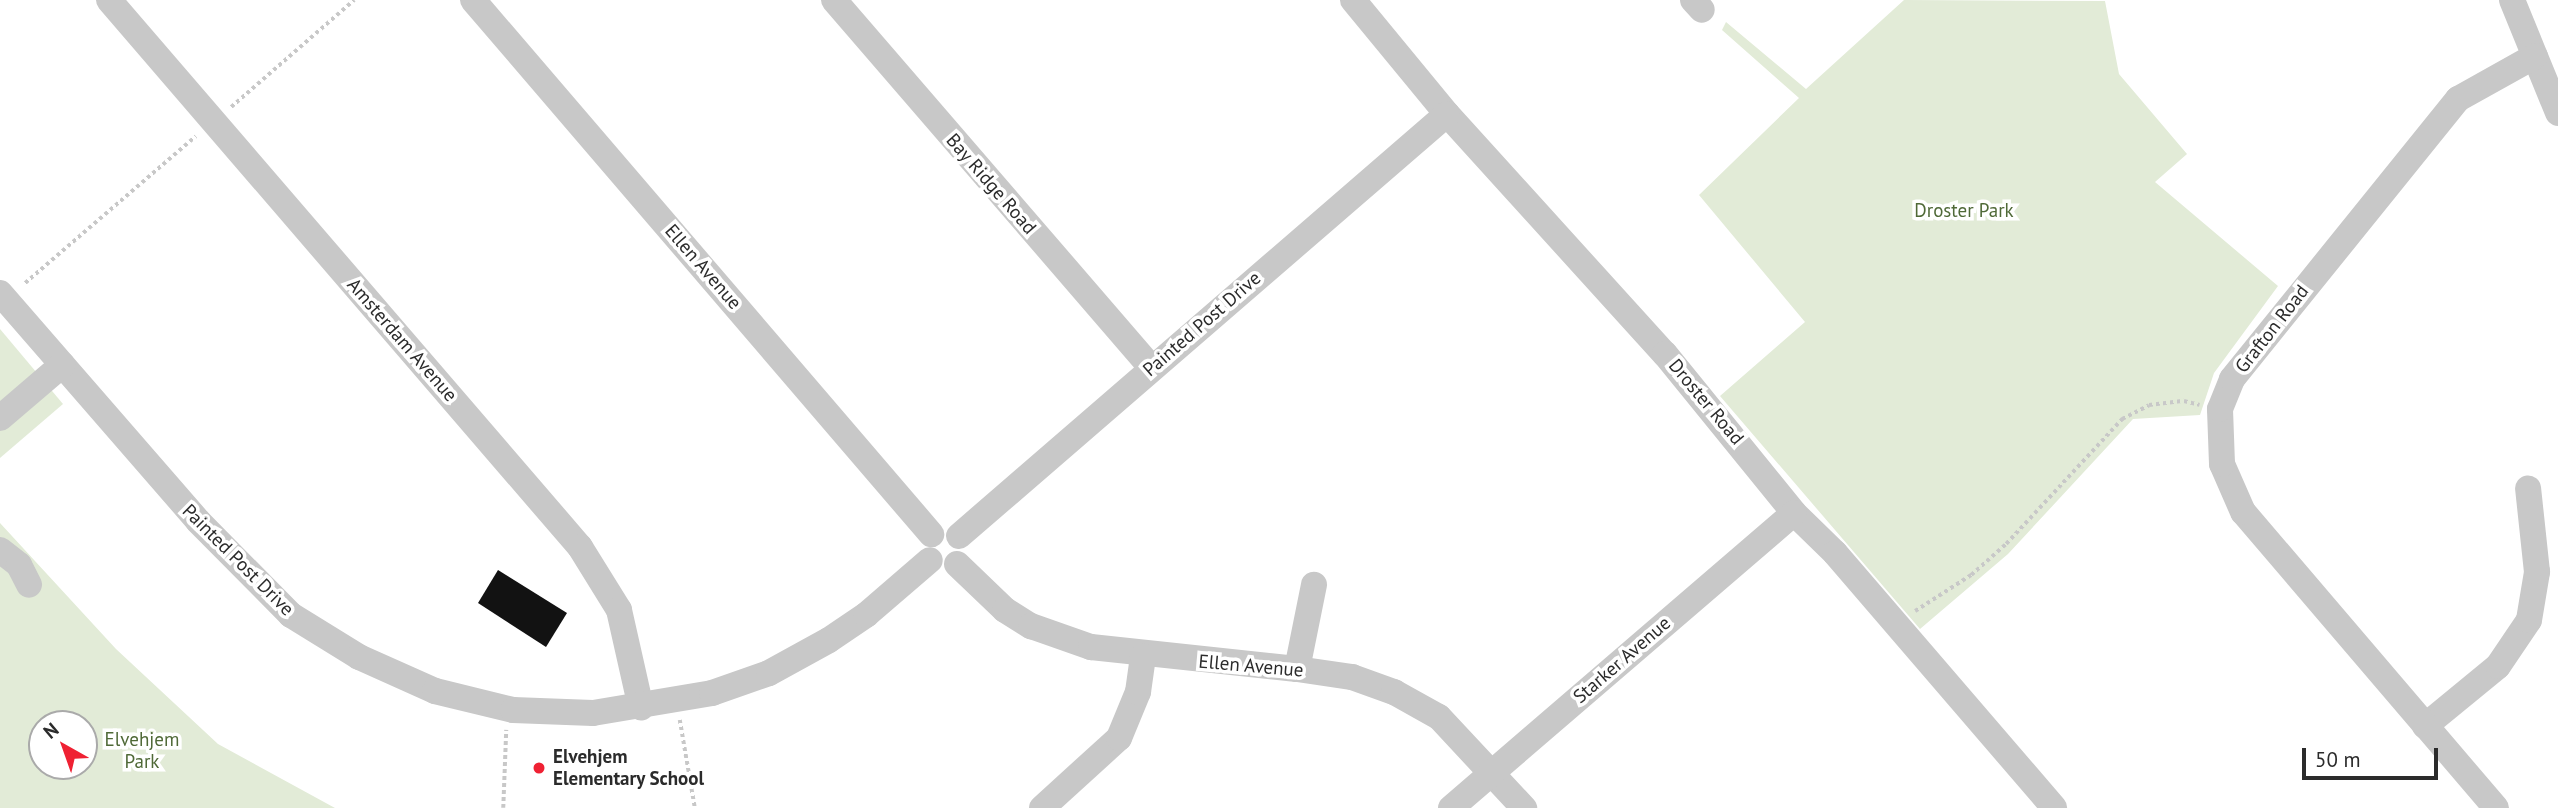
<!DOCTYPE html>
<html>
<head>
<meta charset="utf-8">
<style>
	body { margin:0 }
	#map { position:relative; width:2558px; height:808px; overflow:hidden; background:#fff; font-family:"PT Sans",sans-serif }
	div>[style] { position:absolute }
	.green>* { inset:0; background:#e2ebd7 }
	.building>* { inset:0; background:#121212 }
	.path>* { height:3.5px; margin-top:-1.75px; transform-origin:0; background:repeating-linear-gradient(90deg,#c8c8c8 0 3.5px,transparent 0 7px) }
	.minor>* { height:26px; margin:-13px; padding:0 13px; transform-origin:13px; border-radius:13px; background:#c8c8c8 }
	.dots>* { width:19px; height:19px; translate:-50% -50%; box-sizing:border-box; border:4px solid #fff; border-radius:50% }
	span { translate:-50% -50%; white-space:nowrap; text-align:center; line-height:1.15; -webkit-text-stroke:7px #fff; paint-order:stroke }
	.street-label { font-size:19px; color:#2b2b2b }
	.park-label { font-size:19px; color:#4f6937 }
	.poi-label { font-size:19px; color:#2b2b2b; font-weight:700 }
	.left { translate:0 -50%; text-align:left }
	.north { position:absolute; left:28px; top:710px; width:70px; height:70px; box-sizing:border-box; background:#fff; border:2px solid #aaa; border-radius:50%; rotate:320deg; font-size:19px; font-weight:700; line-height:28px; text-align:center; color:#2b2b2b }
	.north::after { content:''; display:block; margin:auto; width:24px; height:32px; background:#ef2133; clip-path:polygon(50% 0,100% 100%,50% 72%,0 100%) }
	.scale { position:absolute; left:2302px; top:748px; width:136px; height:32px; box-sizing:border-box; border:4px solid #2b2b2b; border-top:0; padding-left:9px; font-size:21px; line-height:24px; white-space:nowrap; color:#2b2b2b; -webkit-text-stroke:5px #fff; paint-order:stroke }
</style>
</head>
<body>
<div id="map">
	<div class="green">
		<i style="clip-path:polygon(1904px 0,2105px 1px,2119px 74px,2187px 154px,2155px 182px,2278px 286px,2214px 373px,2200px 415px,2133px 419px,2008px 554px,1920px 629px,1720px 396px,1805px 322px,1699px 195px,1799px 98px,1722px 30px,1726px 22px,1806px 89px)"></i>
		<i style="clip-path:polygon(0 329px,63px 404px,0 458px)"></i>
		<i style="clip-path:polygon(evenodd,0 523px,116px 649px,218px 744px,335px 808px,0 808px,0 523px,42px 724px,84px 724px,84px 766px,42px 766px,42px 724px)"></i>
	</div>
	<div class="building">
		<i style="clip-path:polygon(498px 570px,567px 613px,546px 647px,478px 603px)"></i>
	</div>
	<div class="path">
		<i style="left:231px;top:107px;width:163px;rotate:-41deg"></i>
		<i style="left:25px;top:283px;width:225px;rotate:-40.7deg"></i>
		<i style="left:1915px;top:611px;width:67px;rotate:-32.7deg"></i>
		<i style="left:1971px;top:575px;width:47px;rotate:-41.5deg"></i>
		<i style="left:2006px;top:544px;width:171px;rotate:-47.1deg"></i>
		<i style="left:2122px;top:419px;width:30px;rotate:-27deg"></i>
		<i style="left:2149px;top:405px;width:35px;rotate:-7deg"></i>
		<i style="left:2184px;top:401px;width:16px;rotate:14deg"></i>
		<i style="left:680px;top:720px;width:89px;rotate:80.3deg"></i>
		<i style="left:503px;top:808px;width:78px;rotate:-87.8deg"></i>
	</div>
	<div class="minor">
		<i style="left:109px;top:0;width:722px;rotate:49.27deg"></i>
		<i style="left:580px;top:547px;width:74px;rotate:58.2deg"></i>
		<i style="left:619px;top:610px;width:100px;rotate:77.3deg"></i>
		<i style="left:473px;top:0;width:704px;rotate:49.38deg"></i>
		<i style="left:834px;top:0;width:485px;rotate:49.2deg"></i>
		<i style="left:1353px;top:0;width:148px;rotate:50.5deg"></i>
		<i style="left:1447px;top:114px;width:324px;rotate:47.8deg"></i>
		<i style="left:1665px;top:354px;width:205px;rotate:50.9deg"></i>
		<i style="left:1794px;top:513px;width:57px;rotate:44.3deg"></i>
		<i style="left:1835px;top:553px;width:336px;rotate:49.3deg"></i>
		<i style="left:1693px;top:0;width:13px;rotate:48deg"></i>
		<i style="left:2512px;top:0;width:122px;rotate:67.8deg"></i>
		<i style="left:0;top:293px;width:302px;rotate:49deg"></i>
		<i style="left:198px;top:521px;width:132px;rotate:45.3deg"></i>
		<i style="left:291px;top:615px;width:80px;rotate:31.7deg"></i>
		<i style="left:359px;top:657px;width:83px;rotate:24.1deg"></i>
		<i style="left:435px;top:691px;width:80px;rotate:13.7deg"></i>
		<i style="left:513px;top:710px;width:80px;rotate:2.1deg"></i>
		<i style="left:593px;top:713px;width:121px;rotate:-9.5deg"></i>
		<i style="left:712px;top:693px;width:60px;rotate:-19.3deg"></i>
		<i style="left:769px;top:673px;width:68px;rotate:-28.8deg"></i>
		<i style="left:829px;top:640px;width:45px;rotate:-34deg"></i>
		<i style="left:866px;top:615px;width:84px;rotate:-40.7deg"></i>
		<i style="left:0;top:418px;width:82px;rotate:-40.5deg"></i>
		<i style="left:959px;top:536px;width:645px;rotate:-40.85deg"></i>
		<i style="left:0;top:550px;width:24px;rotate:38deg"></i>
		<i style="left:19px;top:565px;width:22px;rotate:63deg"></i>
		<i style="left:957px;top:564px;width:66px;rotate:43.8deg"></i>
		<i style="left:1005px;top:610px;width:31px;rotate:32deg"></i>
		<i style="left:1031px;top:626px;width:64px;rotate:19.3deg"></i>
		<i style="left:1091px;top:647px;width:207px;rotate:6.1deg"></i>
		<i style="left:1297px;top:669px;width:56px;rotate:8.3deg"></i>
		<i style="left:1352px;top:677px;width:45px;rotate:19.7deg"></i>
		<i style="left:1394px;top:692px;width:51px;rotate:29.1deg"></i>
		<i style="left:1439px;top:717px;width:125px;rotate:47deg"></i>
		<i style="left:1297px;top:669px;width:86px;rotate:-78.6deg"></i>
		<i style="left:2425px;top:726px;width:94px;rotate:-39.4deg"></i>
		<i style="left:2498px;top:666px;width:55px;rotate:-56deg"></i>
		<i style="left:2529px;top:620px;width:49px;rotate:-80.5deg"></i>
		<i style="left:2537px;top:572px;width:84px;rotate:-96.1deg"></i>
		<i style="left:1042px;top:808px;width:104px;rotate:-42.3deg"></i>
		<i style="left:1119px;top:738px;width:50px;rotate:-67.6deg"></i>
		<i style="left:1138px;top:692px;width:36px;rotate:-82deg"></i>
		<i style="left:1451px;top:808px;width:452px;rotate:-40.7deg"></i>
		<i style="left:2496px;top:808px;width:389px;rotate:-130.5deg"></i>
		<i style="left:2243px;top:512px;width:52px;rotate:-113.6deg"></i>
		<i style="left:2222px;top:464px;width:55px;rotate:-92.1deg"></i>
		<i style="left:2220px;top:409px;width:32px;rotate:-68deg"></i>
		<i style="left:2232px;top:379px;width:360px;rotate:-51.1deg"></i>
		<i style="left:2458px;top:99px;width:88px;rotate:-29.2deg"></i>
	</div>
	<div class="dots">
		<i style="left:539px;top:768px;background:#ef2133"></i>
	</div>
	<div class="street-label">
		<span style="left:991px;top:184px;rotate:49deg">Bay Ridge Road</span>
		<span style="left:703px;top:267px;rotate:49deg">Ellen Avenue</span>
		<span style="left:1202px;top:324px;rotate:-41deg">Painted Post Drive</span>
		<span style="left:2272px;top:329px;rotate:-52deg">Grafton Road</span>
		<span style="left:402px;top:340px;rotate:49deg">Amsterdam Avenue</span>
		<span style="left:1706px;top:402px;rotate:50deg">Droster Road</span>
		<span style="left:238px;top:560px;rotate:45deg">Painted Post Drive</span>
		<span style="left:1622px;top:660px;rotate:-41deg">Starker Avenue</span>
		<span style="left:1251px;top:666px;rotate:5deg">Ellen Avenue</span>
	</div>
	<div class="park-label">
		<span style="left:1964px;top:211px">Droster Park</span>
		<span style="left:142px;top:751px">Elvehjem<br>Park</span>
	</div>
	<div class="poi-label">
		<span class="left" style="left:553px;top:768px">Elvehjem<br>Elementary School</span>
	</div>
	<div class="north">N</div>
	<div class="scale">50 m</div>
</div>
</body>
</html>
